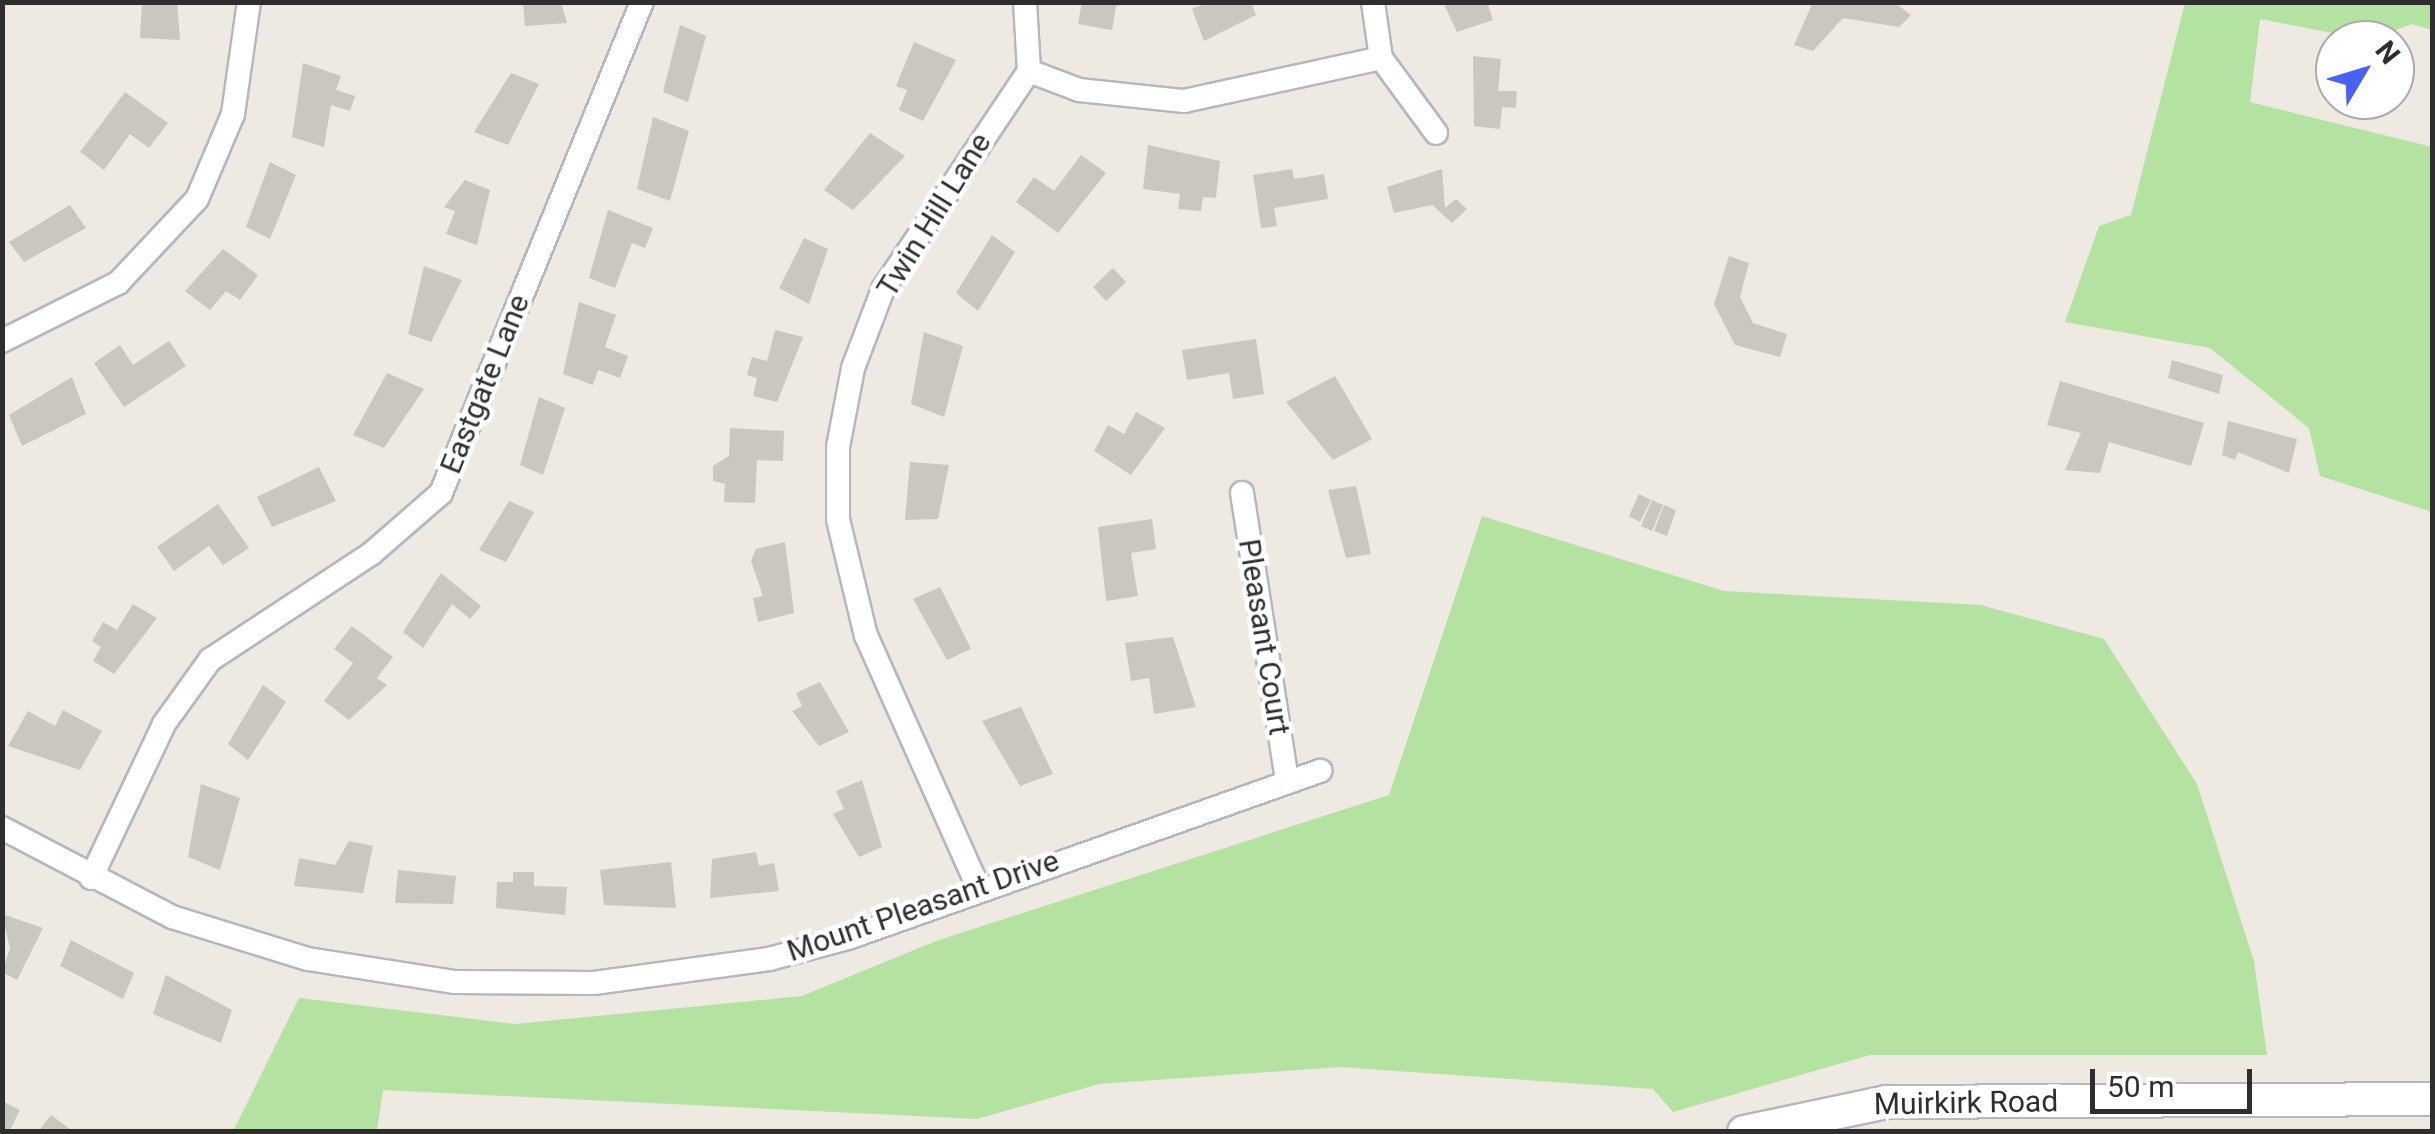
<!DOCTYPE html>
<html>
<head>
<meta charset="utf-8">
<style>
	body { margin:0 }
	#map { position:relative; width:2435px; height:1134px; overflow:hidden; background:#eee9e1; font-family:Roboto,sans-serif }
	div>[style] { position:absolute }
	.green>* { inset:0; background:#b4e2a0 }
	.building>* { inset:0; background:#cac7bf }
	.roads { filter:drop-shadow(2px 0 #b4b6c0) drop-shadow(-2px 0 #b4b6c0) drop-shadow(0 2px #b4b6c0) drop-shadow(0 -2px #b4b6c0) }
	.street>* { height:22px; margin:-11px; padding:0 11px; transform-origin:11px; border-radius:11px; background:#fff }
	.secondary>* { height:32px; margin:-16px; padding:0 16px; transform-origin:16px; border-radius:16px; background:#fff }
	span { translate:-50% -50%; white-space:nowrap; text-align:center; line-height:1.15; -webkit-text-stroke:9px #fff; paint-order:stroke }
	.street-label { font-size:30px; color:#2e2e2e }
	.frame { position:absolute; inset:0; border:5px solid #2e2e2e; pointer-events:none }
	.north { position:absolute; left:2315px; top:20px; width:100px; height:100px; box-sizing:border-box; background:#fff; border:2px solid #ababab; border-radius:50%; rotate:52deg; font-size:28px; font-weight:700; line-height:40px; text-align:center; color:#2e2e2e }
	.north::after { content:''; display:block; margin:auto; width:35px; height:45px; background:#4862f4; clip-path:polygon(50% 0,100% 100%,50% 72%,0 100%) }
	.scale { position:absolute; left:2090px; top:1069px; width:162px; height:45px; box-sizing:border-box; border:5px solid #2e2e2e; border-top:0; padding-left:12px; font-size:30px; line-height:35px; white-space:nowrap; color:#2e2e2e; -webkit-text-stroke:8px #fff; paint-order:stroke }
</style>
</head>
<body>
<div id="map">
	<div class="green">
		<i style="clip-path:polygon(2185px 3px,2432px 3px,2432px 30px,2412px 24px,2368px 40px,2260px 19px,2250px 102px,2432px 147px,2432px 512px,2320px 476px,2309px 428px,2210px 348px,2065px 322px,2099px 226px,2131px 215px)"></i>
		<i style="clip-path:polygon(1482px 516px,1724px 591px,1981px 605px,2104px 639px,2197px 784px,2254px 961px,2267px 1055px,1870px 1055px,1673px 1112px,1653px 1089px,1339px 1067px,1099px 1084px,977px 1119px,383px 1090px,377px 1131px,233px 1131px,299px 998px,515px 1024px,802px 996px,936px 941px,1389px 795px)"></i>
	</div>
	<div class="building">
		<i style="clip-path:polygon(142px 2px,177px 2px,180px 40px,140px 38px)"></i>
		<i style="clip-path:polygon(523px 2px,561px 2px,567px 23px,525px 26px)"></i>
		<i style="clip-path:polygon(1082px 2px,1139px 2px,1116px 6px,1112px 30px,1078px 24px)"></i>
		<i style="clip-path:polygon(1209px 2px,1251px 2px,1256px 15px,1204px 41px,1192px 9px)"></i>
		<i style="clip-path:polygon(1443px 2px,1487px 2px,1493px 20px,1457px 32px)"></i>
		<i style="clip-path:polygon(1813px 2px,1894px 2px,1911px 15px,1899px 27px,1843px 18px,1813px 51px,1794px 45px)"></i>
		<i style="clip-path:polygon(680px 25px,706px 36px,688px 102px,663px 92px)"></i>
		<i style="clip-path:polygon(914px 42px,956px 60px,923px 121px,899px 110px,907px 90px,896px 86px)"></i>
		<i style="clip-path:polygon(1473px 56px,1501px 59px,1498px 91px,1517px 91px,1516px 108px,1502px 107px,1500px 129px,1474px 126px)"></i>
		<i style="clip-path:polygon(303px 63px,341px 76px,336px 90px,355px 96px,350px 111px,331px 105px,324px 147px,292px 137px)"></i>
		<i style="clip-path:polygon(511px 73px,539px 84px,508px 145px,474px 132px)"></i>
		<i style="clip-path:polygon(125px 92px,168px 123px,149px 148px,130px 134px,104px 170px,80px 152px)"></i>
		<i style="clip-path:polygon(653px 117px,689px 131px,670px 201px,637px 189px)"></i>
		<i style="clip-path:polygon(870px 133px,905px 156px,853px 210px,824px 190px)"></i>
		<i style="clip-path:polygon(1148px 145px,1220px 161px,1216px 198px,1203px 197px,1201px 211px,1178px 209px,1180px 194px,1143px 189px)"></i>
		<i style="clip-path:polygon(1081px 155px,1106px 173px,1058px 233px,1016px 202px,1034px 177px,1054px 191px)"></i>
		<i style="clip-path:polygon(270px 162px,296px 175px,270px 239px,246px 227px)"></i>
		<i style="clip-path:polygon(1292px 169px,1294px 179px,1324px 174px,1328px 199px,1274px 208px,1277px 226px,1261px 228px,1253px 175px)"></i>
		<i style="clip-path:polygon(1442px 169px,1445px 208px,1456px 199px,1467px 209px,1452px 223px,1432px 205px,1394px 213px,1387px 187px)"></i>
		<i style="clip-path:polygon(465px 180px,490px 190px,477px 245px,446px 234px,455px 211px,444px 207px)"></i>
		<i style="clip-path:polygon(70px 205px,86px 228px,24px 262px,9px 242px)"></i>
		<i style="clip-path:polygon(608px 210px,653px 228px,645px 248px,632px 243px,615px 288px,589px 278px)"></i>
		<i style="clip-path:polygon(992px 235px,1015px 252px,978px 311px,956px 293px)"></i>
		<i style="clip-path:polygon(804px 238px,828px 249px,809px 304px,779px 288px)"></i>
		<i style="clip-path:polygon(223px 249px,258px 275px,240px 300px,226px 291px,210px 310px,185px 291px)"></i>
		<i style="clip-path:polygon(1729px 256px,1749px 263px,1740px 297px,1753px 323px,1787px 334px,1780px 357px,1735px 345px,1714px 304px)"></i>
		<i style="clip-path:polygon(424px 266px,462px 280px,431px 342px,408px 334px)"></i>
		<i style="clip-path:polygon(1113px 268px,1126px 282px,1106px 301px,1093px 287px)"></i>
		<i style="clip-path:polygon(579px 302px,616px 315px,605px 347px,628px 356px,620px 378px,598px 370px,593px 385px,563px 374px)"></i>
		<i style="clip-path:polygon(775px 330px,803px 337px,777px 402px,753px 396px,757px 378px,747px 375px,752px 357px,767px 361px)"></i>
		<i style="clip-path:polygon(924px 332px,963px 346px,944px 417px,911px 404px)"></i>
		<i style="clip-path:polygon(1256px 339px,1264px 394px,1233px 399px,1229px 373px,1187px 380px,1182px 350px)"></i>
		<i style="clip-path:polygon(169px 341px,186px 366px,124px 407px,94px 363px,120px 345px,133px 365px)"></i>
		<i style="clip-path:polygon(2172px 360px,2223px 375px,2219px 394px,2168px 378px)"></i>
		<i style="clip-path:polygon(387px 373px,424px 389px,384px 448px,353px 435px)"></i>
		<i style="clip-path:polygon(1335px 376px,1372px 439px,1333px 460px,1286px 402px)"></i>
		<i style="clip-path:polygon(72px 377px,86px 414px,22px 446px,9px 415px)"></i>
		<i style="clip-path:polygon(2060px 381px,2204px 423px,2191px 466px,2109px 442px,2100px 473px,2065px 470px,2081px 433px,2047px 425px)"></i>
		<i style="clip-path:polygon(539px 397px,565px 408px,543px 475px,520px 465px)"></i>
		<i style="clip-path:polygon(1136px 412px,1165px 428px,1131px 475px,1094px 451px,1108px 425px,1124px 434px)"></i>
		<i style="clip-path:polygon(2228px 421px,2297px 439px,2289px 473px,2238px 452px,2235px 460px,2222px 455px)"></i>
		<i style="clip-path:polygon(730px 428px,784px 431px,783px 461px,757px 460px,755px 503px,724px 502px,725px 484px,713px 481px,713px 466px,729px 456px)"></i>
		<i style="clip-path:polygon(910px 462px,949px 465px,938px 519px,905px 520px)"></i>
		<i style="clip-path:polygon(319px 467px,336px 501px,272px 527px,257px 497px)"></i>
		<i style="clip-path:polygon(1356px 486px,1371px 554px,1346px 558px,1328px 490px)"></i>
		<i style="clip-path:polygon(1639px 494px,1651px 500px,1640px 522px,1629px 516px)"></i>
		<i style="clip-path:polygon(1652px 500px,1663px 505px,1652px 531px,1641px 526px)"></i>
		<i style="clip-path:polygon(509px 501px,534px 512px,506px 562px,479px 550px)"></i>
		<i style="clip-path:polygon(218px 504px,249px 548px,223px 565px,209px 546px,174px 571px,157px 547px)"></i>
		<i style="clip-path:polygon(1664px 505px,1676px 510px,1667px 536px,1654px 531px)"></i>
		<i style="clip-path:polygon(1152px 519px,1156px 549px,1131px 553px,1138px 596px,1106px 601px,1098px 527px)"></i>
		<i style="clip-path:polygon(785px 542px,794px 613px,758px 622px,753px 598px,763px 596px,751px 561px,756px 549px)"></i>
		<i style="clip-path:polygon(441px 573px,481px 606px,470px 619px,452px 604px,423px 648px,403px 632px)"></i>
		<i style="clip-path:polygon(940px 587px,971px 649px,947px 660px,913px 599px)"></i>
		<i style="clip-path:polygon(133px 604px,157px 618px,114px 674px,93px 661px,101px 647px,92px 641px,103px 622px,117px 630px)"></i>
		<i style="clip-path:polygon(352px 626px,393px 657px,377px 678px,387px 685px,349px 720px,324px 701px,353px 663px,334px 649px)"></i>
		<i style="clip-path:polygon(1173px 637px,1196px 707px,1154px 714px,1149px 678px,1131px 681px,1125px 643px)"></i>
		<i style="clip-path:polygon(820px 682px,849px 732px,819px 746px,792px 711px,802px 706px,796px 693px)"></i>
		<i style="clip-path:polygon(263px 685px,286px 702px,248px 760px,228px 744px)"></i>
		<i style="clip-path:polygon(1021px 707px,1053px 774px,1020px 786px,982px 721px)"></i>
		<i style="clip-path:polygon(63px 710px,102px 731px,80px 770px,8px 746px,28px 711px,55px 726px)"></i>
		<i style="clip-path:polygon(862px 780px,882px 847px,859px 857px,833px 814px,844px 809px,836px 791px)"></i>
		<i style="clip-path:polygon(201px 784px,240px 798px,220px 870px,188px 857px)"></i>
		<i style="clip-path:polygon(349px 841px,373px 846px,363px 893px,294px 886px,299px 858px,335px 865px)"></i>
		<i style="clip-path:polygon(756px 852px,759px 866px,774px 863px,779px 891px,710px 898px,712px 859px)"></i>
		<i style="clip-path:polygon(671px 862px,676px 908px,604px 905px,600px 870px)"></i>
		<i style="clip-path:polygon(398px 870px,456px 876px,453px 904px,395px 903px)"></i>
		<i style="clip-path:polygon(513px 872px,534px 872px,534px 886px,567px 887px,565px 915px,496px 908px,497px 882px,513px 882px)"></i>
		<i style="clip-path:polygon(2px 914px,43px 928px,17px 980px,2px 972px,10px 948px)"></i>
		<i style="clip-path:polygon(71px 940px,134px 973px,123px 999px,60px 966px)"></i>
		<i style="clip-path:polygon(166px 975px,232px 1010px,221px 1043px,153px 1014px)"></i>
		<i style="clip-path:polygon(2px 1101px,20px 1110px,9px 1132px,2px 1132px)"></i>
		<i style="clip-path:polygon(51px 1115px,74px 1132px,38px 1132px)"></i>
	</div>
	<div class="roads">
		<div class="street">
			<i style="left:1373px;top:2px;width:57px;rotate:81.9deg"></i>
			<i style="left:1381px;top:58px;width:93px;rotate:53.7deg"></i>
			<i style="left:1029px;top:71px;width:53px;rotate:20.8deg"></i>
			<i style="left:1079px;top:90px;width:106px;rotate:6deg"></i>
			<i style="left:1184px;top:101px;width:202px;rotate:-12.3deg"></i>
			<i style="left:2px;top:341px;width:130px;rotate:-26.6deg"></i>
			<i style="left:118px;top:283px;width:115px;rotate:-46.8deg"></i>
			<i style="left:197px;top:199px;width:92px;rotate:-67deg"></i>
			<i style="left:233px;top:114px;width:113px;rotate:-81.9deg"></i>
			<i style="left:1242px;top:493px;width:291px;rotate:81.1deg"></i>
			<i style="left:2px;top:828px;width:192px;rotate:27.6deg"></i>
			<i style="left:172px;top:917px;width:142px;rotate:17.2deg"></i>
			<i style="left:308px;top:959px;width:149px;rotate:8.9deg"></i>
			<i style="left:455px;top:982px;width:139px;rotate:0.4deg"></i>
			<i style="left:594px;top:983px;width:177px;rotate:-7.8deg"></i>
			<i style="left:769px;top:959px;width:85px;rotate:-15deg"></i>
			<i style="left:851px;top:937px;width:498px;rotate:-19.5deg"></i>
			<i style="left:91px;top:878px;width:170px;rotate:-64.6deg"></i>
			<i style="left:164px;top:724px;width:79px;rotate:-54.3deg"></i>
			<i style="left:210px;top:660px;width:194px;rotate:-33.4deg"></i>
			<i style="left:372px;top:553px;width:91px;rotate:-41deg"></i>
			<i style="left:441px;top:493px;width:531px;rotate:-67.74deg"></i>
			<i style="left:978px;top:887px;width:275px;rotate:-114deg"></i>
			<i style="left:866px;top:636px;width:120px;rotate:-103.5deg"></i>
			<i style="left:838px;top:519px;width:72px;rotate:-90deg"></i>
			<i style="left:838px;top:447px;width:80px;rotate:-79.2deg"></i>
			<i style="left:853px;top:368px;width:85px;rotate:-69.2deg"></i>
			<i style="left:883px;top:289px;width:262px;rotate:-56.2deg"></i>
			<i style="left:1029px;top:71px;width:69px;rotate:-93.3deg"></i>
		</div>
		<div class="secondary">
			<i style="left:1744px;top:1132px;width:145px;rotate:-11.9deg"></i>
			<i style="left:1886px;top:1102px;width:546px;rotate:-0.31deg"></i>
		</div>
	</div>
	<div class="street-label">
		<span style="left:934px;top:215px;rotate:-58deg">Twin Hill Lane</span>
		<span style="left:485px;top:384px;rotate:-68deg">Eastgate Lane</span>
		<span style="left:1264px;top:637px;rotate:81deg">Pleasant Court</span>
		<span style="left:923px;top:906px;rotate:-19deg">Mount Pleasant Drive</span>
		<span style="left:1966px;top:1103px;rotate:-1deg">Muirkirk Road</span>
	</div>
	<div class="frame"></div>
	<div class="north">N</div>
	<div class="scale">50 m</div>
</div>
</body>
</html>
